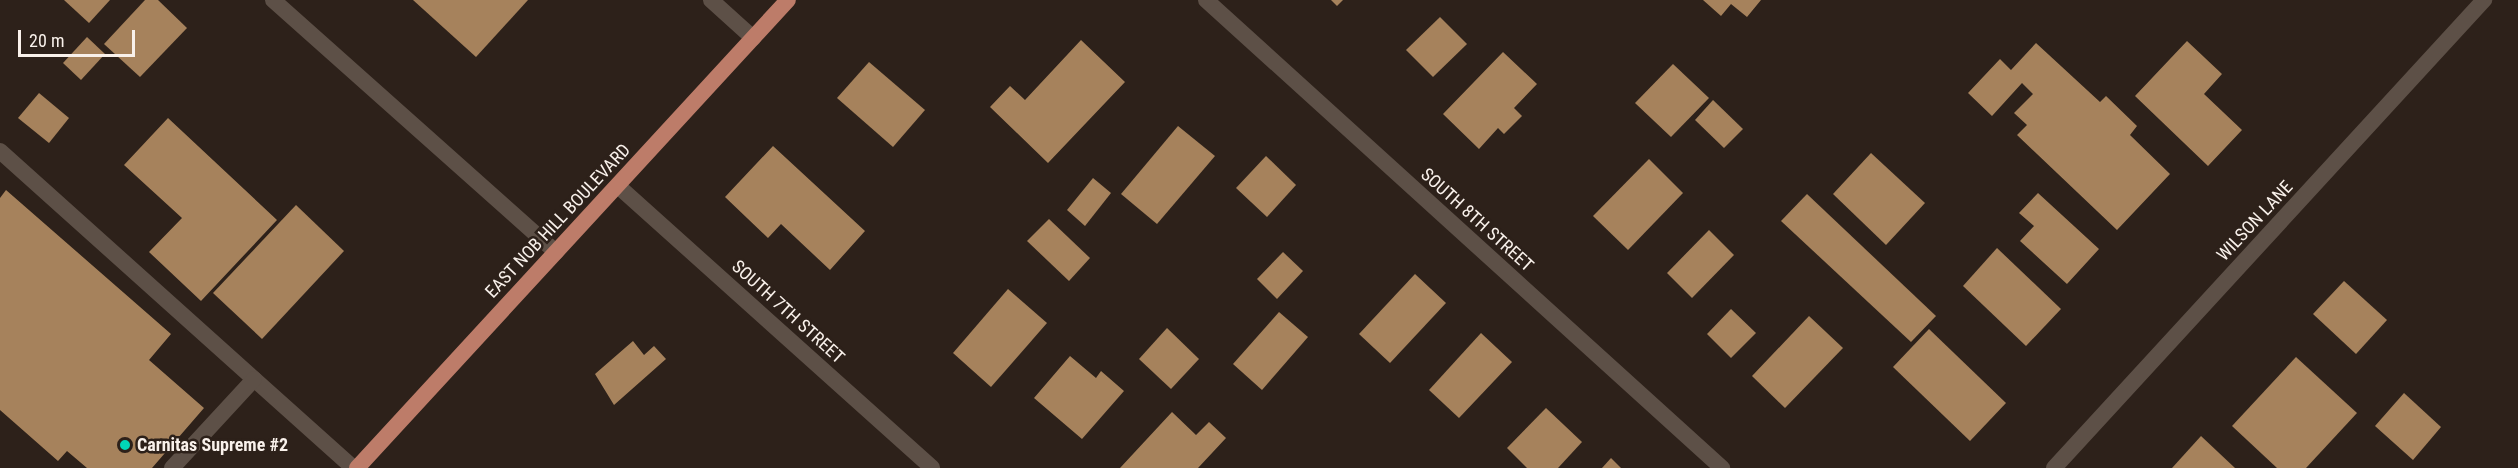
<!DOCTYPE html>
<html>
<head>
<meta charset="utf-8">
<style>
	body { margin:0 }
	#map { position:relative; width:2518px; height:468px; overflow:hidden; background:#2d211a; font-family:"Roboto Condensed",sans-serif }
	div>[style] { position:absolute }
	.building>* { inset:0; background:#a6825c }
	.service>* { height:16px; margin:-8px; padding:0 8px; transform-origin:8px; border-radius:8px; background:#5d5047 }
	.minor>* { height:16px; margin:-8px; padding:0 8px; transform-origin:8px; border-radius:8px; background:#5d5047 }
	.primary>* { height:16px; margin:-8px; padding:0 8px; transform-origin:8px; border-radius:8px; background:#bd7c69 }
	.dots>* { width:16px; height:16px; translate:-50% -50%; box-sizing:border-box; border:3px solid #2d211a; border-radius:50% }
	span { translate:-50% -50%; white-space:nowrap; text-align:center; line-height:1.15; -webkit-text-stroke:5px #2d211a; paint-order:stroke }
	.street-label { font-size:18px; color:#f9f1eb }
	.poi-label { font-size:18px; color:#f9f1eb; font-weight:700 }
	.left { translate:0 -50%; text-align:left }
	.scale { position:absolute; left:18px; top:30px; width:117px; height:27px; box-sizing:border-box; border:3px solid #f9f1eb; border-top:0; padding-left:8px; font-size:18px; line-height:21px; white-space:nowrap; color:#f9f1eb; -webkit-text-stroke:4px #2d211a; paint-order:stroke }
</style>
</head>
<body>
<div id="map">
	<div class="building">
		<i style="clip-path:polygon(64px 0,110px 0,89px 23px)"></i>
		<i style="clip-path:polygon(145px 0,158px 0,187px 28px,140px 77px,104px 44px)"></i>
		<i style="clip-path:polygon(413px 0,528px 0,476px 57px)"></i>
		<i style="clip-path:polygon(1331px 0,1343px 0,1337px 6px)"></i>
		<i style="clip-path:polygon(1703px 0,1761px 0,1747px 17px,1731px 4px,1721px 16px)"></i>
		<i style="clip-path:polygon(1440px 17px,1467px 44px,1433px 77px,1406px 50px)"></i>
		<i style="clip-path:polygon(87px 37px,105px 54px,81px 80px,63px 63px)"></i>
		<i style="clip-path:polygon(1081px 40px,1125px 82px,1048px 163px,990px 107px,1010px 86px,1025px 100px)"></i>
		<i style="clip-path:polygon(2187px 41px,2222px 74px,2204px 94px,2242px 130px,2208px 166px,2135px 96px)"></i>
		<i style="clip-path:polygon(2036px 43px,2100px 102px,2106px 96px,2137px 126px,2130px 135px,2170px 174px,2117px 230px,2017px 135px,2027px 125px,2014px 113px,2033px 94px,2022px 83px,1992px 116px,1968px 93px,2000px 59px,2011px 70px)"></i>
		<i style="clip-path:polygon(1503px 52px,1537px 84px,1514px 108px,1522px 116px,1504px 134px,1498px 128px,1479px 149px,1443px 114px)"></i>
		<i style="clip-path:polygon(869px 62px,925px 110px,893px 147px,837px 98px)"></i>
		<i style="clip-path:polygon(1673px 64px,1709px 98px,1671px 137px,1635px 103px)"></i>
		<i style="clip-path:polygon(39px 93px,69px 118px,49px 143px,18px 118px)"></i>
		<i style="clip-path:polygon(1713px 100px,1743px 129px,1724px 148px,1695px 120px)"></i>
		<i style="clip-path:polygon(168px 118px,277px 220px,201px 301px,149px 252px,182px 218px,124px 165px)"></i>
		<i style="clip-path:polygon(1178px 126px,1215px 156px,1157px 224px,1121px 194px)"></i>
		<i style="clip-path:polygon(773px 146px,865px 231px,830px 270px,781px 224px,768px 238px,725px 197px)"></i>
		<i style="clip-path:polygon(1871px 153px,1925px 203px,1886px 245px,1833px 194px)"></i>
		<i style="clip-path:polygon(1266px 156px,1296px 185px,1267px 217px,1236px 188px)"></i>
		<i style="clip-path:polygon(1649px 159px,1683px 193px,1628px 250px,1593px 216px)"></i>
		<i style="clip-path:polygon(1093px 178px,1111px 193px,1085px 226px,1067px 210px)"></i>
		<i style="clip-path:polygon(6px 190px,171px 334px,149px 360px,204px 408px,152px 468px,87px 468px,67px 451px,58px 461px,0 410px,0 198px)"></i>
		<i style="clip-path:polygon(2038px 193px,2099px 249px,2067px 284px,2020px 241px,2034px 226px,2019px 213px)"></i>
		<i style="clip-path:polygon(1807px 194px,1936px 316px,1911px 342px,1781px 221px)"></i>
		<i style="clip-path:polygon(296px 205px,344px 251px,262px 339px,213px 293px)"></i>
		<i style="clip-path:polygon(1049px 219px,1090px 258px,1069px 281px,1027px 241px)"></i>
		<i style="clip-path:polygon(1709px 230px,1734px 255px,1692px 298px,1667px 273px)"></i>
		<i style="clip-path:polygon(1997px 248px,2061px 309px,2026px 346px,1963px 286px)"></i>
		<i style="clip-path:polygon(1283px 252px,1303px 271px,1277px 299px,1257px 279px)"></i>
		<i style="clip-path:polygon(1415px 274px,1446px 303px,1390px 363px,1359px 334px)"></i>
		<i style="clip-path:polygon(2344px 281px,2387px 320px,2356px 354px,2313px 314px)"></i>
		<i style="clip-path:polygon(1008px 289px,1047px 323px,991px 387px,953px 353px)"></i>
		<i style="clip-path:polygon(1731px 309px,1756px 333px,1731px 358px,1707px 334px)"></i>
		<i style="clip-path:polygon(1279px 312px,1308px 337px,1262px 390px,1233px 364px)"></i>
		<i style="clip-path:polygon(1809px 316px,1843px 348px,1785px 408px,1752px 376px)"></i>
		<i style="clip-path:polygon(1167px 328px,1199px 359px,1171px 389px,1139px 359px)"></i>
		<i style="clip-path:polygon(1929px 329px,2006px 403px,1970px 441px,1893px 367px)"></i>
		<i style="clip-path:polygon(1481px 333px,1512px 362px,1459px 418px,1429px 390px)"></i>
		<i style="clip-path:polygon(633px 341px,644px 355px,654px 346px,666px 359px,614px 405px,595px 374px)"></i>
		<i style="clip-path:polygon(1070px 356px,1096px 378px,1101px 371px,1124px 391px,1082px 439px,1034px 398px)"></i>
		<i style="clip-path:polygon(2296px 357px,2357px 413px,2306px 468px,2277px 468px,2232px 426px)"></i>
		<i style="clip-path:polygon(2404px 393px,2441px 427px,2413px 460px,2375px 426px)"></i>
		<i style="clip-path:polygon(1546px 408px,1582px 442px,1558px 468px,1527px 468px,1507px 448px)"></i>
		<i style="clip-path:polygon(1172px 412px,1196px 435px,1209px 422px,1226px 438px,1198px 468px,1120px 468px)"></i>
		<i style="clip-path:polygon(2201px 436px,2235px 468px,2172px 468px)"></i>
		<i style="clip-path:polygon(1611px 458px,1621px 468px,1602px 468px)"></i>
	</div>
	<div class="service">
		<i style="left:711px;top:0;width:57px;rotate:42.1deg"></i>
		<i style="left:0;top:151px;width:474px;rotate:41.9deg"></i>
		<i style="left:172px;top:468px;width:121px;rotate:-47.3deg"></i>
	</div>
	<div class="minor">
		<i style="left:273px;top:0;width:379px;rotate:41.7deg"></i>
		<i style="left:1206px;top:0;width:697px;rotate:42.21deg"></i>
		<i style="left:618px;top:186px;width:422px;rotate:41.9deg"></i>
		<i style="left:2054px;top:468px;width:636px;rotate:-47.42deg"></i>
	</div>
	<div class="primary">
		<i style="left:357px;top:468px;width:636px;rotate:-47.36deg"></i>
	</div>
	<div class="dots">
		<i style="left:125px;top:445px;background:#00d5b7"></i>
	</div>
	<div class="street-label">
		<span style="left:1477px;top:220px;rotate:42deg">SOUTH 8TH STREET</span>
		<span style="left:558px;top:221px;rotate:-47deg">EAST NOB HILL BOULEVARD</span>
		<span style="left:2255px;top:221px;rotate:-47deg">WILSON LANE</span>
		<span style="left:788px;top:312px;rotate:42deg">SOUTH 7TH STREET</span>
	</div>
	<div class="poi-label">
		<span class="left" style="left:137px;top:445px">Carnitas Supreme #2</span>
	</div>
	<div class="scale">20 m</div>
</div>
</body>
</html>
